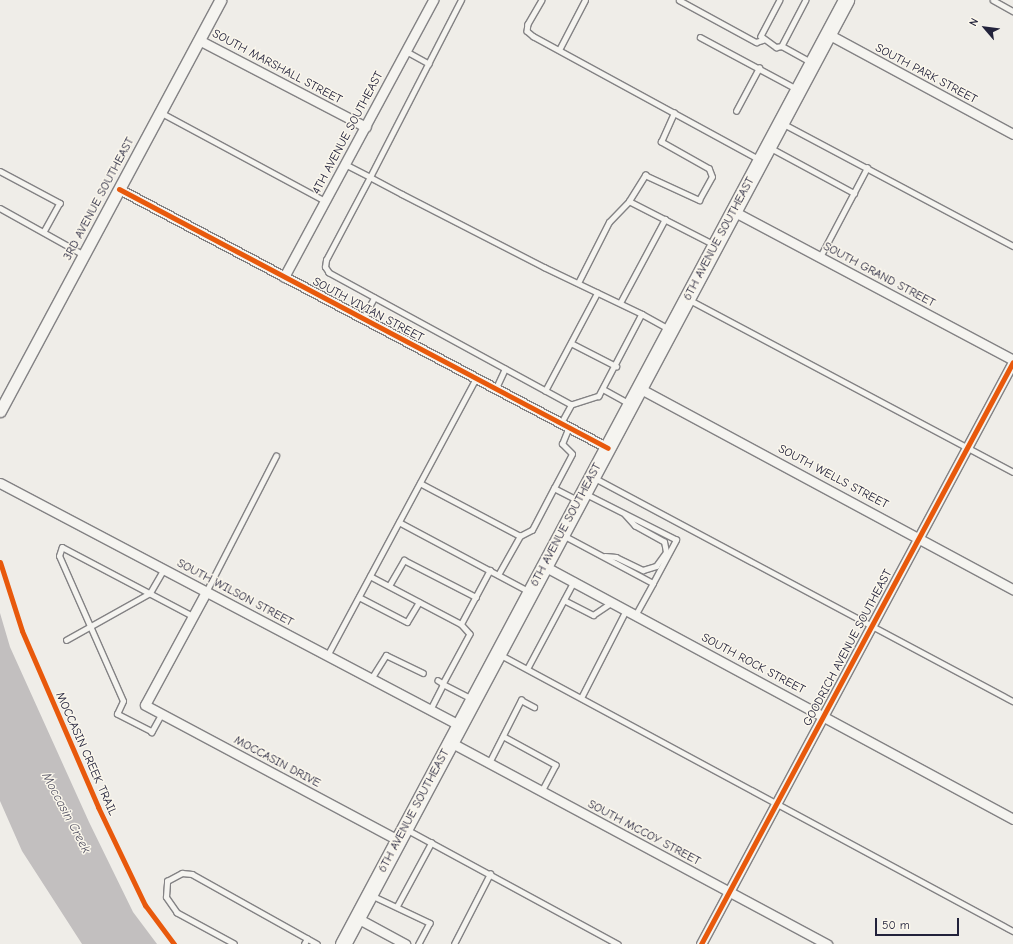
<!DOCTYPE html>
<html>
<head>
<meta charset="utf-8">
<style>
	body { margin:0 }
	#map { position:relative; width:1013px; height:944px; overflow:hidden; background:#efede8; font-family:"Comic Neue",sans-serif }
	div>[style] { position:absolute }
	.water>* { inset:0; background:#c2bfbf }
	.roads { filter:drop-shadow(1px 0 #838284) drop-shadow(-1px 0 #838284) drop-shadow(0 1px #838284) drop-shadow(0 -1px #838284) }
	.service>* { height:4.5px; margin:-2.25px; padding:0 2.25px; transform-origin:2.25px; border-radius:2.25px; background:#f5f4f0 }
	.minor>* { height:9px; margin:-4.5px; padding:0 4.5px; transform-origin:4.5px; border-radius:4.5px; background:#f5f4f0 }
	.tertiary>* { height:11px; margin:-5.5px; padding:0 5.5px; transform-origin:5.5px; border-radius:5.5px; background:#f5f4f0 }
	.trunk>* { height:15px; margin:-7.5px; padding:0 7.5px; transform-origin:7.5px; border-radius:7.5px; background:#f5f4f0 }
	.cycleway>* { height:5px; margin:-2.5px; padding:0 2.5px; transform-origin:2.5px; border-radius:2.5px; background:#e8590c }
	span { translate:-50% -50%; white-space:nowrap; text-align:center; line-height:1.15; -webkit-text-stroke:3px #fbf7ec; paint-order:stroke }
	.street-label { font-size:12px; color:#22223b }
	.water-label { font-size:13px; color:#535263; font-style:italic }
	.north { position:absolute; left:965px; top:8px; width:40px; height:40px; -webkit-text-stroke:3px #fbf7ec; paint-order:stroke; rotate:298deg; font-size:11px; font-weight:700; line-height:16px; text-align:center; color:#22223b }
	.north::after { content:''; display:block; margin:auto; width:14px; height:18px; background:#22223b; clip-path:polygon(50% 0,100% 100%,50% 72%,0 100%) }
	.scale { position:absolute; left:875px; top:918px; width:84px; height:18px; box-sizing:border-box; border:2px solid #22223b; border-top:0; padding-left:5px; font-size:12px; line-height:14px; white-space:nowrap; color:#22223b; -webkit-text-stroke:3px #fbf7ec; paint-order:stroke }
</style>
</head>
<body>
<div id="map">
	<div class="water">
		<i style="clip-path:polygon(0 613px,10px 647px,89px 822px,133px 912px,157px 944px,82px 944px,22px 851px,0 801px)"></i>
	</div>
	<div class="roads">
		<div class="service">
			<i style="left:542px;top:0;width:28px;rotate:120deg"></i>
			<i style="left:528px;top:24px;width:7px;rotate:98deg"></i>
			<i style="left:527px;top:31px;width:8px;rotate:40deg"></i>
			<i style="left:533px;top:36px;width:257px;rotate:28.6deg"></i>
			<i style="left:679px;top:0;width:88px;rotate:28.6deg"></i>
			<i style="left:756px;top:42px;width:7px;rotate:-16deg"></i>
			<i style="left:780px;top:0;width:41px;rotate:117.8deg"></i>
			<i style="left:761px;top:36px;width:19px;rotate:36deg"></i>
			<i style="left:776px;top:47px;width:6px;rotate:-9deg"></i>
			<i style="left:806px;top:0;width:52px;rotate:117.6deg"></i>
			<i style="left:782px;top:46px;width:33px;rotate:29deg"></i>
			<i style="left:993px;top:0;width:23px;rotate:29deg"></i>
			<i style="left:700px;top:37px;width:110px;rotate:28.2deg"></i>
			<i style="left:559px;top:50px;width:56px;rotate:-62.5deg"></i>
			<i style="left:406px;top:51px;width:26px;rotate:29deg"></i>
			<i style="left:736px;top:111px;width:49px;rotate:-61.9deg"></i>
			<i style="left:160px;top:112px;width:187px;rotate:28.3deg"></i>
			<i style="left:782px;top:123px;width:262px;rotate:28deg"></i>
			<i style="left:769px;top:147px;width:97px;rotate:28.4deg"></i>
			<i style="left:345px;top:164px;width:28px;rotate:27deg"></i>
			<i style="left:370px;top:177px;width:36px;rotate:28deg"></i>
			<i style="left:402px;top:194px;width:160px;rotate:27.2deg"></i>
			<i style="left:544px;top:267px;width:109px;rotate:25.6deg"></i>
			<i style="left:642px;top:314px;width:93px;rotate:117.7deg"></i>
			<i style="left:599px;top:396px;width:29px;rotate:162deg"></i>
			<i style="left:571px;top:405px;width:276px;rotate:-151.4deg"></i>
			<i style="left:329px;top:273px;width:7px;rotate:-124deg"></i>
			<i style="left:325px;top:267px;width:7px;rotate:-82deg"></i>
			<i style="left:326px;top:260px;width:94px;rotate:-62.1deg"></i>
			<i style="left:370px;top:177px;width:199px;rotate:-62.8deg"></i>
			<i style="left:0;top:171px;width:68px;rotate:28.1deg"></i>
			<i style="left:60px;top:203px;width:33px;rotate:119deg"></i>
			<i style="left:629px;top:201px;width:31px;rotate:-58deg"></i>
			<i style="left:645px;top:175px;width:60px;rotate:24.8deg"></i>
			<i style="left:699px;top:200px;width:26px;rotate:-61deg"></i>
			<i style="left:712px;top:177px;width:9px;rotate:-111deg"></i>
			<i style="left:709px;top:169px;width:55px;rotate:-150.6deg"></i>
			<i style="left:661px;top:142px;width:32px;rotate:-66deg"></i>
			<i style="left:0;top:208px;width:96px;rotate:29.2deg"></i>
			<i style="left:820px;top:257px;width:101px;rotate:-62.2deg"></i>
			<i style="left:578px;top:283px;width:68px;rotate:-63.1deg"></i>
			<i style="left:609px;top:222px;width:29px;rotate:-46deg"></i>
			<i style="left:629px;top:201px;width:94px;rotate:27.1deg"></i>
			<i style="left:688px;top:299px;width:368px;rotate:28deg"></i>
			<i style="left:620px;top:303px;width:95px;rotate:-61.8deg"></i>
			<i style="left:642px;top:314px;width:31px;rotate:29deg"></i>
			<i style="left:363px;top:318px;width:23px;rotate:-61deg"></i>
			<i style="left:571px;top:343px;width:51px;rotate:27.1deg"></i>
			<i style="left:496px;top:388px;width:21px;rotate:-65deg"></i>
			<i style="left:603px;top:389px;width:29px;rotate:29deg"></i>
			<i style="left:545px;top:391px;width:111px;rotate:-62deg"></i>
			<i style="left:561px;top:423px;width:21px;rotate:-61deg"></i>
			<i style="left:593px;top:477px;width:476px;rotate:28.1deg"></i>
			<i style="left:420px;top:483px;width:113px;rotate:27.9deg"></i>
			<i style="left:554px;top:488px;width:38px;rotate:-62deg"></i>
			<i style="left:572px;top:454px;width:14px;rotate:-135deg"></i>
			<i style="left:562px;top:444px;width:18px;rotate:-68deg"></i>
			<i style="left:399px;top:522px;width:146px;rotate:28.1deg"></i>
			<i style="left:563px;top:535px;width:102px;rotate:28.1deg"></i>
			<i style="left:653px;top:583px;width:49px;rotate:-61.9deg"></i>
			<i style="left:676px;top:540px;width:102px;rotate:-153.2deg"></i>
			<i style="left:605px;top:556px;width:11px;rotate:5deg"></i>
			<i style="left:616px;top:557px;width:30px;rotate:26deg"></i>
			<i style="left:643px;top:570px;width:14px;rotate:-17deg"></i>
			<i style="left:656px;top:566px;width:17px;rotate:-54deg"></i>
			<i style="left:666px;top:552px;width:10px;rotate:-101deg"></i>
			<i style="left:664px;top:542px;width:33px;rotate:-151deg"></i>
			<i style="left:635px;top:526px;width:15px;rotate:-132deg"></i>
			<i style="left:498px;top:575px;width:45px;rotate:-60.6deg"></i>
			<i style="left:520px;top:536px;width:13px;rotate:-27deg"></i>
			<i style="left:532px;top:530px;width:47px;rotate:-62.4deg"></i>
			<i style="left:554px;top:488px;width:27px;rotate:27deg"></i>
			<i style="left:370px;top:576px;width:103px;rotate:27.8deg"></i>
			<i style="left:461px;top:624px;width:61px;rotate:-61.8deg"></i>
			<i style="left:389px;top:586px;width:30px;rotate:-60deg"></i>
			<i style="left:404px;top:560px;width:81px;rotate:27.2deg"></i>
			<i style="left:206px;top:592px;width:153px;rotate:-62.8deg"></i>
			<i style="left:359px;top:597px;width:54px;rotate:27.5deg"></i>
			<i style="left:407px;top:622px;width:23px;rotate:-59deg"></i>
			<i style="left:564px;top:600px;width:33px;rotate:27deg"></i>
			<i style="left:593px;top:615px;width:22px;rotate:-34deg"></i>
			<i style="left:636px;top:614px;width:35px;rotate:-61deg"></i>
			<i style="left:461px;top:624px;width:13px;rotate:48deg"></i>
			<i style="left:470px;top:634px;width:57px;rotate:118.4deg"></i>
			<i style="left:443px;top:684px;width:33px;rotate:27deg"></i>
			<i style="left:66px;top:640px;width:96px;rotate:-29.2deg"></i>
			<i style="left:150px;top:593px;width:28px;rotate:-60deg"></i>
			<i style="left:501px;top:655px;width:582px;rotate:28.33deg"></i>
			<i style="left:327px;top:656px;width:315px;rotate:-61.8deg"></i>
			<i style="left:527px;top:669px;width:100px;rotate:-61.9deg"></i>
			<i style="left:371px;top:679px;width:28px;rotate:-58deg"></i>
			<i style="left:386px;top:655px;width:41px;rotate:25.9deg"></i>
			<i style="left:581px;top:698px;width:99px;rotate:-62.9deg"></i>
			<i style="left:430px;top:710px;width:29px;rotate:-63deg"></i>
			<i style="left:443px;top:684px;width:6px;rotate:-149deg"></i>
			<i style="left:162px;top:714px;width:21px;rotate:119deg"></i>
			<i style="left:152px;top:732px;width:39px;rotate:-153deg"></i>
			<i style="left:117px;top:714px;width:14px;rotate:-65deg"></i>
			<i style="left:123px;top:701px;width:158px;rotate:-113.8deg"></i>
			<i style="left:59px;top:556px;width:9px;rotate:-72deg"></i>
			<i style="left:62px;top:547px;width:148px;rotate:27.8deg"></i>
			<i style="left:503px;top:736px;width:60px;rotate:28.7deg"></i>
			<i style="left:556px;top:765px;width:30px;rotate:118deg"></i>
			<i style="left:489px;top:763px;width:71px;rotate:-63.1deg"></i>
			<i style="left:521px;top:700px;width:15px;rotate:28deg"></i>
			<i style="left:406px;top:829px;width:241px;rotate:28.5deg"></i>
			<i style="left:371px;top:895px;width:65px;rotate:25.4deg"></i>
			<i style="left:430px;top:923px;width:24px;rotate:118deg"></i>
			<i style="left:397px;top:906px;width:72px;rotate:-61.6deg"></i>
			<i style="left:234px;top:944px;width:65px;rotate:-151.5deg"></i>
			<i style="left:177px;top:913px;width:19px;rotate:-125deg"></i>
			<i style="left:166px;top:897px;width:16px;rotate:-86deg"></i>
			<i style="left:167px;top:881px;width:17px;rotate:-28deg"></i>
			<i style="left:182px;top:873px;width:10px;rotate:6deg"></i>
			<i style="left:192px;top:874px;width:143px;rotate:29.2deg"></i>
			<i style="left:304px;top:944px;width:6px;rotate:-59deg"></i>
			<i style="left:454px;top:944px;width:79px;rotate:-62.8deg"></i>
		</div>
		<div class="minor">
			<i style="left:828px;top:34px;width:210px;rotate:28.4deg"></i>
			<i style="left:199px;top:40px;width:188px;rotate:27.5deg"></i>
			<i style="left:119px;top:189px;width:553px;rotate:27.91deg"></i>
			<i style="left:733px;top:211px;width:317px;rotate:28deg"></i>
			<i style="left:284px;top:277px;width:315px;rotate:-61.7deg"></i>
			<i style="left:639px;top:388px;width:425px;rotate:28.3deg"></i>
			<i style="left:0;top:483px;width:519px;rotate:27.8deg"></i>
			<i style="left:544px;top:566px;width:533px;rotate:28.34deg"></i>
			<i style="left:206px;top:592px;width:128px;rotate:118.4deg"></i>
			<i style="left:145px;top:705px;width:287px;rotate:28.1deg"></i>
			<i style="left:450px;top:742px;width:428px;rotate:28.2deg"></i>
			<i style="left:357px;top:918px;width:55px;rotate:28.4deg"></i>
			<i style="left:701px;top:944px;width:660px;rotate:-61.81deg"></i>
		</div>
		<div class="tertiary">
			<i style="left:0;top:411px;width:466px;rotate:-61.8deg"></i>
		</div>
		<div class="trunk">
			<i style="left:343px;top:944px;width:1070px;rotate:-61.95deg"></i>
		</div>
	</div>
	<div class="cycleway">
		<i style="left:119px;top:189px;width:553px;rotate:27.91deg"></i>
		<i style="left:0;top:562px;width:72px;rotate:72.3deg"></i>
		<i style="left:22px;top:631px;width:192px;rotate:66.6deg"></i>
		<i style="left:98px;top:807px;width:109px;rotate:64.4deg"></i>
		<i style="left:145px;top:905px;width:49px;rotate:53.4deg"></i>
		<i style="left:701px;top:944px;width:660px;rotate:-61.81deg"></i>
	</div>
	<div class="street-label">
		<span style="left:277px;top:67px;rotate:28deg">SOUTH MARSHALL STREET</span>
		<span style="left:926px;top:74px;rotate:28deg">SOUTH PARK STREET</span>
		<span style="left:348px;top:133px;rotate:-62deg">4TH AVENUE SOUTHEAST</span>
		<span style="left:99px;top:199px;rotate:-62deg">3RD AVENUE SOUTHEAST</span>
		<span style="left:719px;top:239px;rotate:-62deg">6TH AVENUE SOUTHEAST</span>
		<span style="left:879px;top:275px;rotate:28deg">SOUTH GRAND STREET</span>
		<span style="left:368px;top:310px;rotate:28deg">SOUTH VIVIAN STREET</span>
		<span style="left:833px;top:477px;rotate:28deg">SOUTH WELLS STREET</span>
		<span style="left:566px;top:525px;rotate:-62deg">6TH AVENUE SOUTHEAST</span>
		<span style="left:235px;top:593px;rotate:28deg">SOUTH WILSON STREET</span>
		<span style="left:848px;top:648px;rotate:-62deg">GOODRICH AVENUE SOUTHEAST</span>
		<span style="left:753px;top:664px;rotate:28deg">SOUTH ROCK STREET</span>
		<span style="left:86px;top:754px;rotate:66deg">MOCCASIN CREEK TRAIL</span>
		<span style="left:277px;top:762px;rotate:28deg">MOCCASIN DRIVE</span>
		<span style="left:414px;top:811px;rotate:-62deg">6TH AVENUE SOUTHEAST</span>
		<span style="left:644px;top:833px;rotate:28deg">SOUTH MCCOY STREET</span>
	</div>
	<div class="water-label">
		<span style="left:66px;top:813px;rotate:62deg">Moccasin Creek</span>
	</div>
	<div class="north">N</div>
	<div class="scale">50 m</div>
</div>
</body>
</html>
